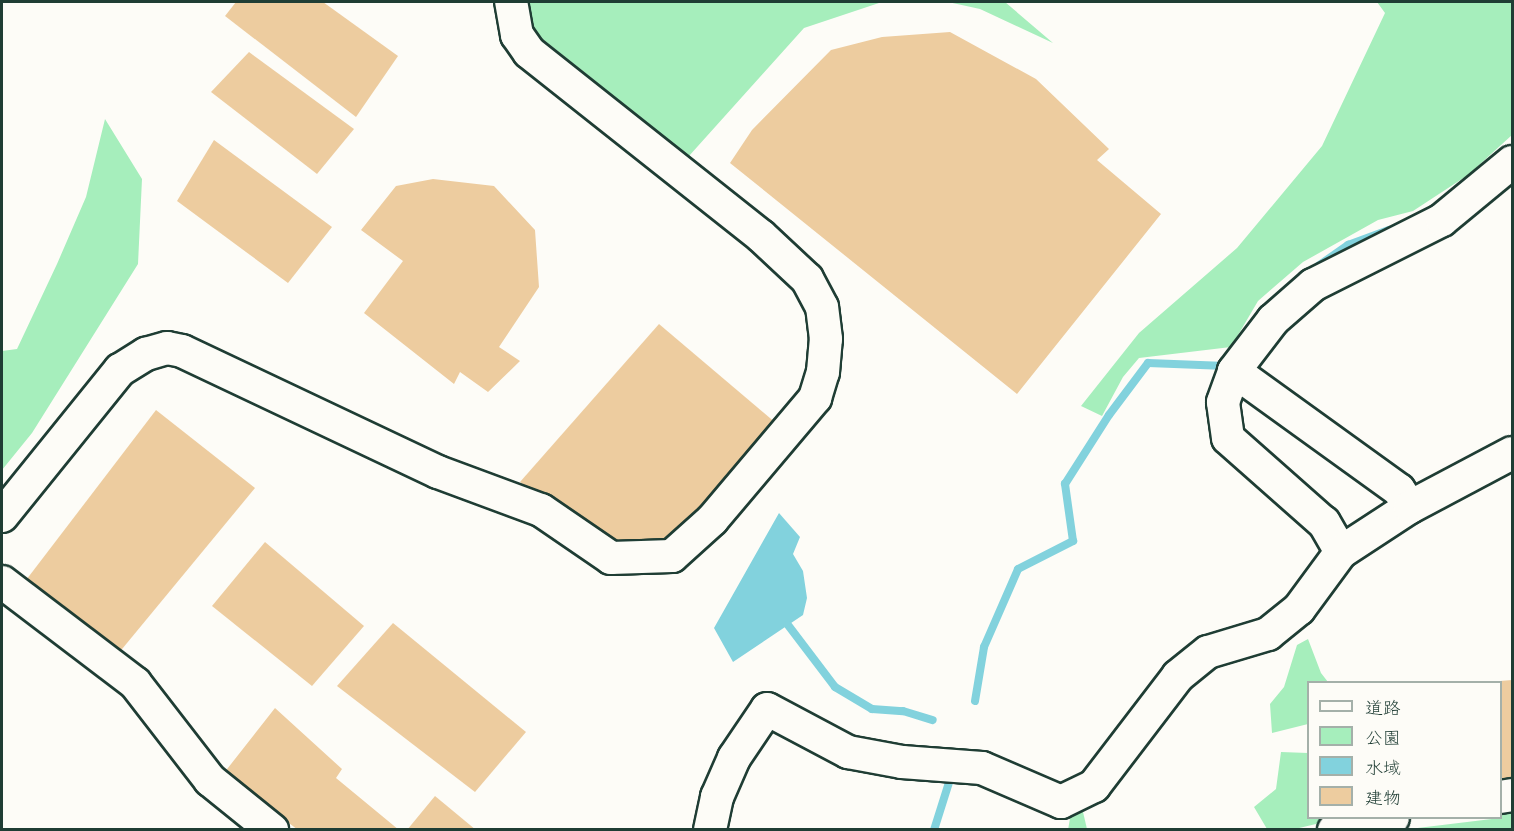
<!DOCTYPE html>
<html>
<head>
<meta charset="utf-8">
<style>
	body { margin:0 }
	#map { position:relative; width:1514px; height:831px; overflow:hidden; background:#fdfcf7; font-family:"Playpen Sans","Klee One",sans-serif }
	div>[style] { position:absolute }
	.green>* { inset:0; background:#a6eebc }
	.water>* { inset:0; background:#82d2dd }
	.stream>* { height:8px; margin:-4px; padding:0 4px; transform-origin:4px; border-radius:4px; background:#82d2dd }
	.building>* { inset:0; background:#edcc9f }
	.roads { filter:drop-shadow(2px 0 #1f3d34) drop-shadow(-2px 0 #1f3d34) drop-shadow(0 2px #1f3d34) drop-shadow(0 -2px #1f3d34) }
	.minor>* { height:32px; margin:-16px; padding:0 16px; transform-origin:16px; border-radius:16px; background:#fdfcf7 }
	span { translate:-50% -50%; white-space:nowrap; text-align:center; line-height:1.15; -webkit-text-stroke:6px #fdfcf7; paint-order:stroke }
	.frame { position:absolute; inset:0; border:3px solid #1f3d34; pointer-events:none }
	.legend { position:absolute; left:1307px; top:681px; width:195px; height:138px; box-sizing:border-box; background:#fdfcf7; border:2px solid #a4b0a9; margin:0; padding:8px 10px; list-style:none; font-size:18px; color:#1f3d34 }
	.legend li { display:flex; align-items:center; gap:12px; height:30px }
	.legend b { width:30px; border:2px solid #a4b0a9 }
</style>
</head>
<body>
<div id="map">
	<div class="green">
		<i style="clip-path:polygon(521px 2px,882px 2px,804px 28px,689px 156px,531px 30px)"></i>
		<i style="clip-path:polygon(948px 2px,1005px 2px,1053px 43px,980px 9px)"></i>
		<i style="clip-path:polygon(1377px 2px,1512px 2px,1512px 135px,1468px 175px,1413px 211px,1378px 220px,1303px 262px,1258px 301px,1231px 347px,1139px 358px,1123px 377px,1102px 416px,1081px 406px,1139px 333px,1237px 248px,1322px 146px,1385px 13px)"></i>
		<i style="clip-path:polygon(105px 119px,142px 179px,138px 264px,32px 433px,2px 470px,2px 351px,17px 349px,57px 264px,86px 197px)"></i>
		<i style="clip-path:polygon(1308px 639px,1321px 673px,1328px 682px,1308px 682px,1308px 724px,1272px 733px,1270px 704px,1284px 687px,1297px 645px)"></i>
		<i style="clip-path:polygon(1281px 752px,1308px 753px,1308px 818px,1341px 818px,1295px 829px,1267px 829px,1254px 807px,1276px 789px)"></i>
		<i style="clip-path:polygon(1072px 807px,1083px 812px,1087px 829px,1068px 830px)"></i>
		<i style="clip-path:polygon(1512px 812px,1512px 829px,1401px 830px,1500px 818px,1501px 813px)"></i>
	</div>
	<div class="water">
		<i style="clip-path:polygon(779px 513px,800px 537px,793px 554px,803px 571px,807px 598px,803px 615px,733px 662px,714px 628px)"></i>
	</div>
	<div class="stream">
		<i style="left:1318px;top:266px;width:37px;rotate:-35deg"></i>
		<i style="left:1348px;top:245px;width:44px;rotate:-20.1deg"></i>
		<i style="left:788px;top:625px;width:78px;rotate:52.8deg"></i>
		<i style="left:835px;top:687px;width:43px;rotate:30.7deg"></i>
		<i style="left:872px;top:709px;width:31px;rotate:4deg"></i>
		<i style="left:903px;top:711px;width:31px;rotate:17deg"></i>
		<i style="left:975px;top:701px;width:55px;rotate:-80.5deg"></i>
		<i style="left:984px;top:647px;width:85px;rotate:-66.4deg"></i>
		<i style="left:1018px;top:569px;width:62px;rotate:-27deg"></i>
		<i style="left:1073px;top:541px;width:58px;rotate:-98deg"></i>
		<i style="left:1065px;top:484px;width:82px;rotate:-57.5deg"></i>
		<i style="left:1109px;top:415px;width:65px;rotate:-53.1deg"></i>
		<i style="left:1148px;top:363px;width:78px;rotate:2.2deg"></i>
		<i style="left:934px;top:830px;width:60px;rotate:-72.5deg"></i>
	</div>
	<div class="building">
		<i style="clip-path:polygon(236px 2px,323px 2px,398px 56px,356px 117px,225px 16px)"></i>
		<i style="clip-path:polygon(950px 32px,1036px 79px,1109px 149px,1097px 160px,1161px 214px,1017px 394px,730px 163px,752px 130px,831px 50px,882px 37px)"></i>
		<i style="clip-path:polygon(249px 52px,354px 129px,317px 174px,211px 92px)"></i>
		<i style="clip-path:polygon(214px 140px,332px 227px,288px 283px,177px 201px)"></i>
		<i style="clip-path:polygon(433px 179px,494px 186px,535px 230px,539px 287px,499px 347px,520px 361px,488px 392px,460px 372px,454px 384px,364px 313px,403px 261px,361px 230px,396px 186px)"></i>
		<i style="clip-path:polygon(659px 324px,777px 424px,672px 545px,608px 546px,520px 482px)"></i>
		<i style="clip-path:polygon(156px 410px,255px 488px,113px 660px,20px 588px)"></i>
		<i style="clip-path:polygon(265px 542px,364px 626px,312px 686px,212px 606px)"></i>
		<i style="clip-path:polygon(393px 623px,526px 732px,475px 792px,337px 686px)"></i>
		<i style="clip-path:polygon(1512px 680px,1512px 777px,1500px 779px,1500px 681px)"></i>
		<i style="clip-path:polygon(275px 708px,342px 769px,336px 778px,399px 830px,298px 830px,224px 773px)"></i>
		<i style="clip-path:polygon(435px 796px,476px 830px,407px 830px)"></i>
	</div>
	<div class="roads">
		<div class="minor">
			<i style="left:1234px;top:371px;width:203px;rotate:35.8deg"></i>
			<i style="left:1399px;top:490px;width:20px;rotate:57deg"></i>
			<i style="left:2px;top:516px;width:188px;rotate:-51.1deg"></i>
			<i style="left:120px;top:370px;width:31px;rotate:-32deg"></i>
			<i style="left:146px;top:354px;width:22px;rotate:-16deg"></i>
			<i style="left:167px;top:348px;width:15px;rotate:11deg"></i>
			<i style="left:182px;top:351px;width:283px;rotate:25.3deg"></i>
			<i style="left:438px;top:472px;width:110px;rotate:20.3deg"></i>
			<i style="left:541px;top:510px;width:85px;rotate:34.4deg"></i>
			<i style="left:611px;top:558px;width:61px;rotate:-1.9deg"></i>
			<i style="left:672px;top:556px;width:54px;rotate:-42deg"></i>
			<i style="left:712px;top:520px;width:160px;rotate:-49.8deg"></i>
			<i style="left:815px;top:398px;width:27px;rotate:-73deg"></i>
			<i style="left:823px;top:372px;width:33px;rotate:-85deg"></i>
			<i style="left:826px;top:339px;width:32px;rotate:-97deg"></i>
			<i style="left:822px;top:307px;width:32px;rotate:-118deg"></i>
			<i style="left:807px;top:279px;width:63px;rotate:-136.9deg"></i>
			<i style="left:761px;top:236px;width:296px;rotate:-141.6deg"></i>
			<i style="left:529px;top:52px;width:21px;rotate:-125deg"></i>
			<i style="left:517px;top:35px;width:34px;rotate:-100deg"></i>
			<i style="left:1341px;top:552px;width:34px;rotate:-120deg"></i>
			<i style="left:1324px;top:523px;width:128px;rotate:-138.5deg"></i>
			<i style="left:1228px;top:438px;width:36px;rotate:-98deg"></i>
			<i style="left:1223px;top:402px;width:33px;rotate:-70deg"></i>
			<i style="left:1234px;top:371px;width:64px;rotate:-52.6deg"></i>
			<i style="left:1273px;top:320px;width:53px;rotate:-41.2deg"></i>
			<i style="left:1313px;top:285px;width:144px;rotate:-26.7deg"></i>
			<i style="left:1442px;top:220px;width:91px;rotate:-39.6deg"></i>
			<i style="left:2px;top:582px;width:167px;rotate:37.2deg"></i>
			<i style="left:135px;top:683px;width:123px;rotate:52.3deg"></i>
			<i style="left:210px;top:780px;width:80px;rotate:38.9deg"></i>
			<i style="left:1500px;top:797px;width:12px;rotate:-9deg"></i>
			<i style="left:710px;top:830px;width:34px;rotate:-78deg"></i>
			<i style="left:717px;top:797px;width:43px;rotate:-66.4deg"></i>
			<i style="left:734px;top:758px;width:59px;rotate:-56deg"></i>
			<i style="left:767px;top:709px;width:92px;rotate:28deg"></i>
			<i style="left:848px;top:752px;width:55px;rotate:10.5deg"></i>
			<i style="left:902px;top:762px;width:80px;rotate:4.3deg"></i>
			<i style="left:982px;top:768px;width:86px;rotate:23.3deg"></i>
			<i style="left:1061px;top:802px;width:37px;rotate:-26deg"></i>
			<i style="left:1094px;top:786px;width:138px;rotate:-52.6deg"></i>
			<i style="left:1178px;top:676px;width:38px;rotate:-39deg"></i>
			<i style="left:1208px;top:652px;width:63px;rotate:-16.7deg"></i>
			<i style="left:1268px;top:634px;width:40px;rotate:-39deg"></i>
			<i style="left:1299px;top:609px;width:71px;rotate:-53.6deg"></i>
			<i style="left:1341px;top:552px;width:82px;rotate:-33.1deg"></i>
			<i style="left:1410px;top:507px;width:115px;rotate:-27.9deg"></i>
			<i style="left:1334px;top:830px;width:60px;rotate:-11.5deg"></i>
		</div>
	</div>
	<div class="frame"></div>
	<ul class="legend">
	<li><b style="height:8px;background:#fdfcf7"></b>道路</li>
	<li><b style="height:16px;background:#a6eebc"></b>公園</li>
	<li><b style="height:16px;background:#82d2dd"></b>水域</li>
	<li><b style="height:16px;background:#edcc9f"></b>建物</li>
	</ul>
</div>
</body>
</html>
